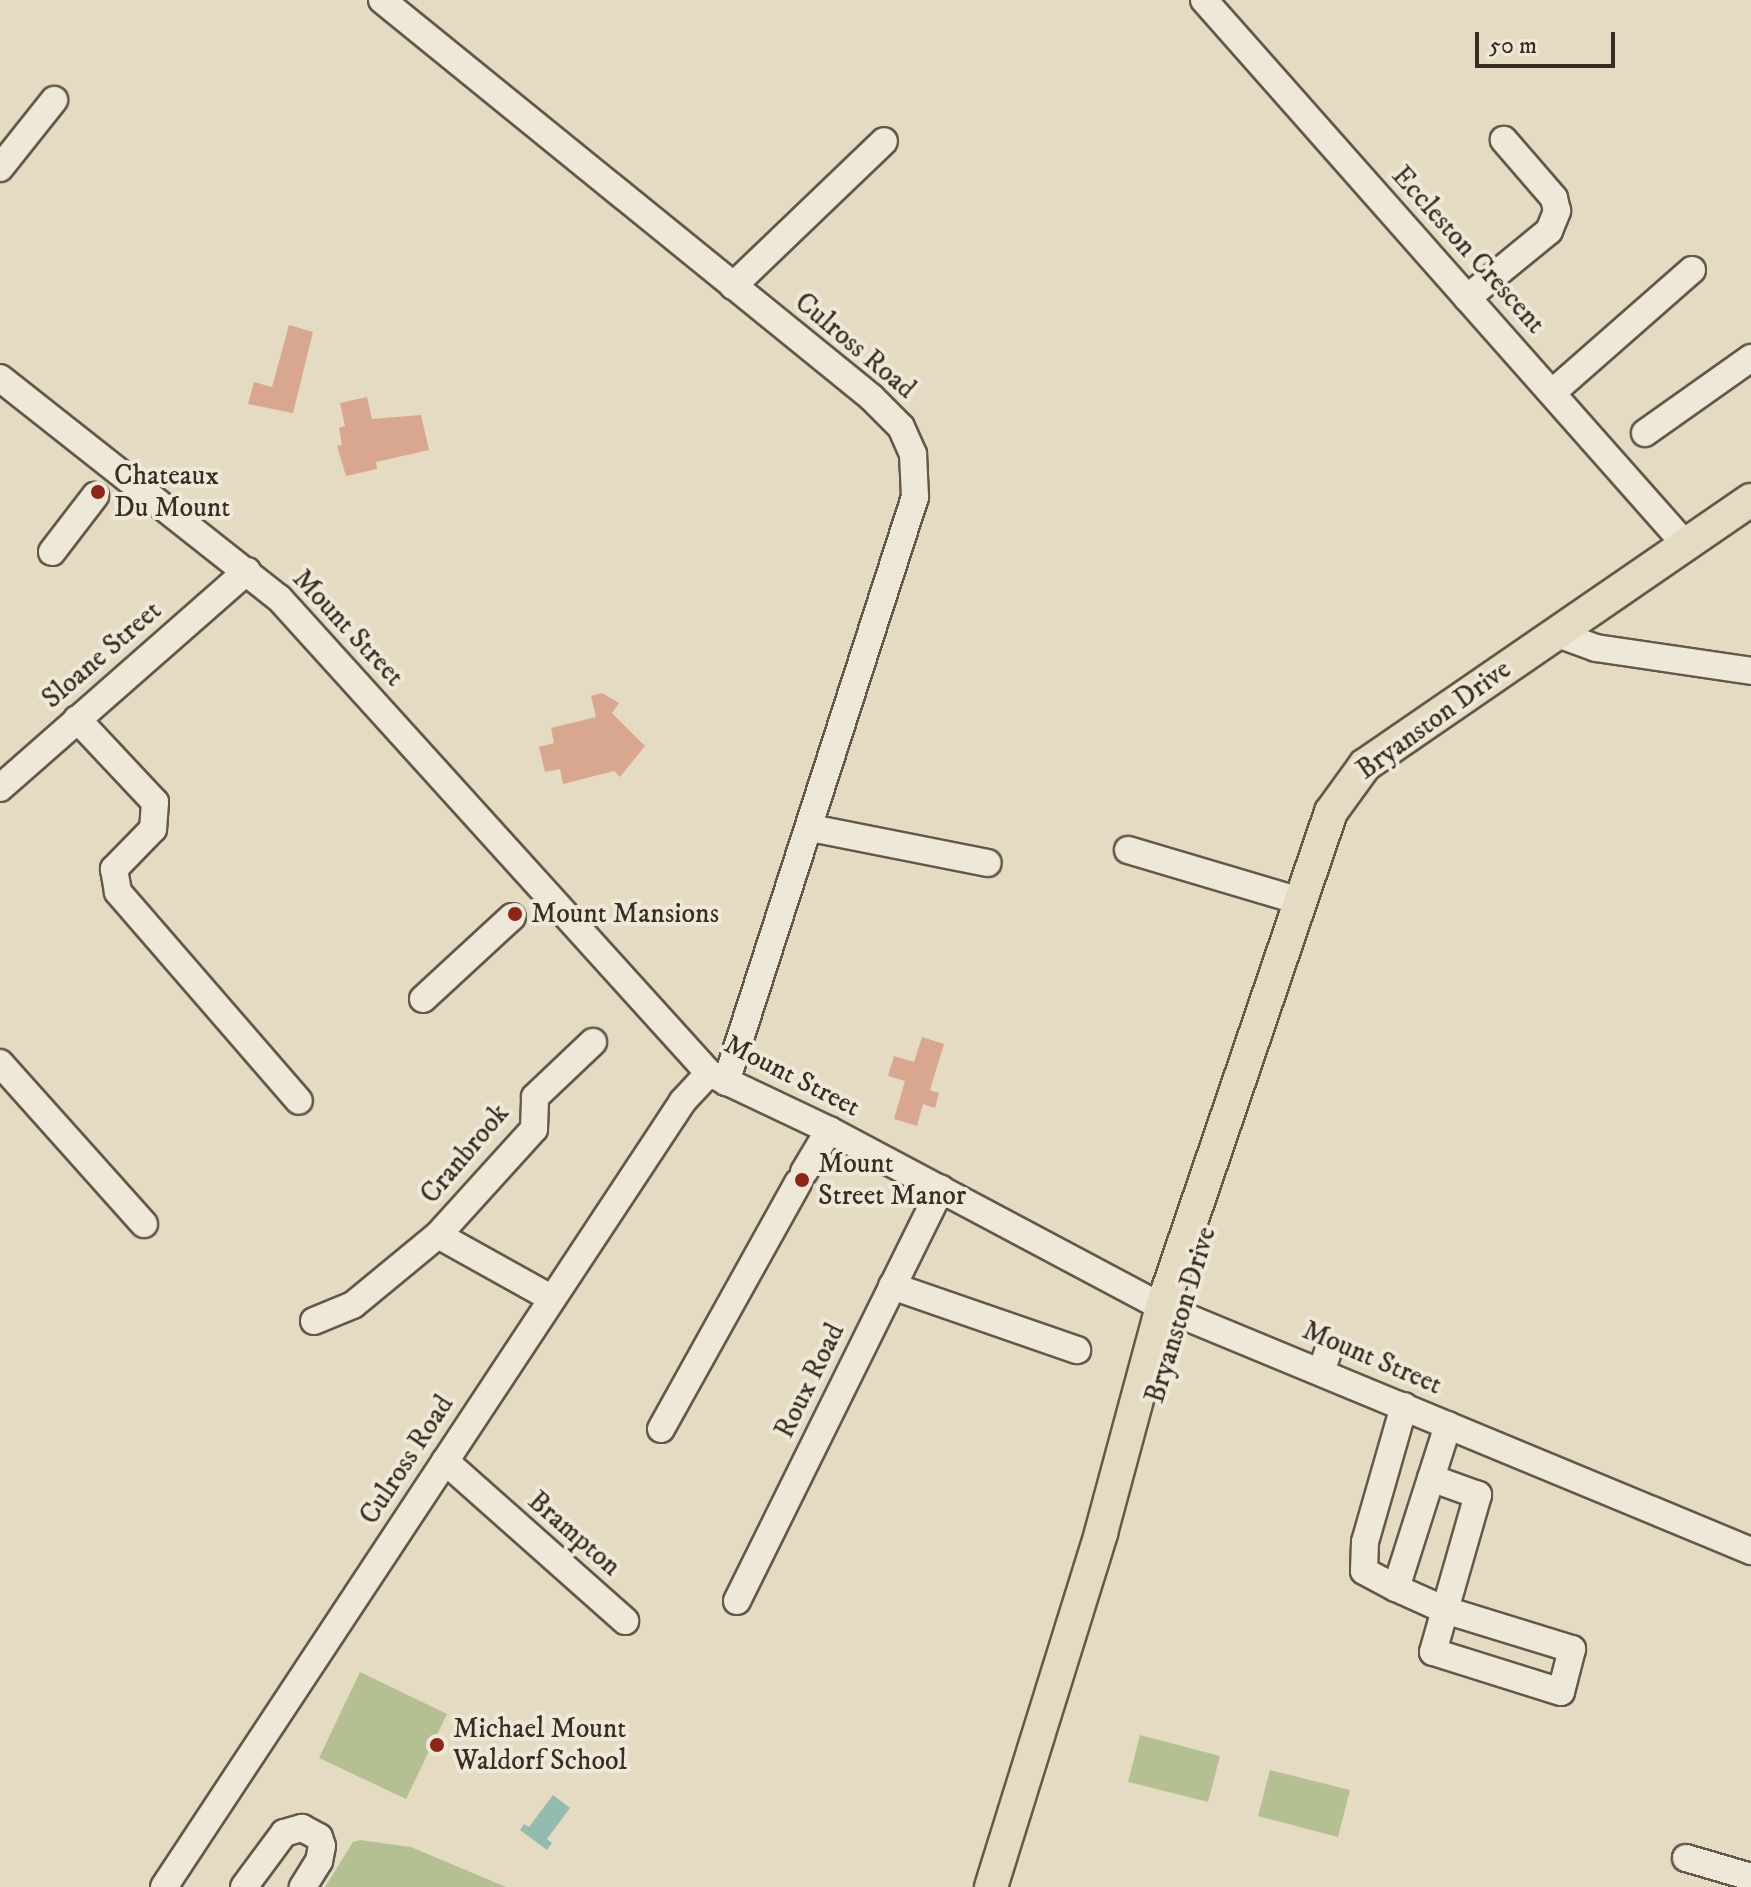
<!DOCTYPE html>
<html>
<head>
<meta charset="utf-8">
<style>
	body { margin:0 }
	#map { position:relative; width:1751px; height:1887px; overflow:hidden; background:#e4dbc2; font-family:"IM FELL DW Pica",serif }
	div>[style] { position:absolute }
	.green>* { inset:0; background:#b5c092 }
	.water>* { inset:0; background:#95bbb1 }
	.building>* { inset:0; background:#d9a790 }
	.roads { filter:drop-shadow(2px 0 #64584b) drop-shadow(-2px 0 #64584b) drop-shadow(0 2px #64584b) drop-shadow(0 -2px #64584b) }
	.minor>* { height:26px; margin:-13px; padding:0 13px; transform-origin:13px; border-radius:13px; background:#ede8d7 }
	.major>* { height:32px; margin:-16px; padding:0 16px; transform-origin:16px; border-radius:16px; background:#e4dbc2 }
	.dots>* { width:22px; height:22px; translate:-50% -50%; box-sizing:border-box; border:4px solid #ede8d7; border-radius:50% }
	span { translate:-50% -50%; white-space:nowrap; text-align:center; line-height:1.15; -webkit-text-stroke:8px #ede8d7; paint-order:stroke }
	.street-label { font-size:28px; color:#392c23 }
	.poi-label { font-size:28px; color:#392c23 }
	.left { translate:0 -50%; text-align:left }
	.scale { position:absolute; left:1475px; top:32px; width:140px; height:36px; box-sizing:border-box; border:4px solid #392c23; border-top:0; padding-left:10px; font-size:24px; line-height:28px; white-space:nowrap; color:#392c23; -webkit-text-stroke:6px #ede8d7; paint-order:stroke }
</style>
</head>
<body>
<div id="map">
	<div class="green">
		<i style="clip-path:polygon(360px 1672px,447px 1714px,406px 1799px,319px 1758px)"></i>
		<i style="clip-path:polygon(1140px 1735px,1220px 1756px,1208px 1802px,1128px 1782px)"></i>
		<i style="clip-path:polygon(1270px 1770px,1350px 1790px,1338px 1837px,1258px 1816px)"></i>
		<i style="clip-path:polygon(360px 1840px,411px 1847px,506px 1887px,325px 1887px,353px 1842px)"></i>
	</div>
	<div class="water">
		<i style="clip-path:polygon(553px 1795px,570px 1808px,547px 1839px,552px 1843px,547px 1850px,520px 1830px,524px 1824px,529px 1827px)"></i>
	</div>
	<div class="building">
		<i style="clip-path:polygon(289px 325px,313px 332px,293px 413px,248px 404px,254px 382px,272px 387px)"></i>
		<i style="clip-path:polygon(367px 397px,372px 419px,421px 415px,429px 450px,376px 462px,377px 469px,346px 476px,337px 446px,342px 445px,339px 428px,345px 426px,340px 403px)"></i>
		<i style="clip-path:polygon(602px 693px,619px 703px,612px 713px,645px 746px,620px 777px,614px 771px,563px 784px,560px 769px,545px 772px,539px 747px,554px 743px,551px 728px,596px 717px,591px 696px)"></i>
		<i style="clip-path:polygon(922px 1037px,944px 1044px,930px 1090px,939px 1093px,935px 1108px,923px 1104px,917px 1126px,894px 1119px,905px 1081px,888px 1076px,894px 1056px,914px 1062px)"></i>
	</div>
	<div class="roads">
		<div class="minor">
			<i style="left:382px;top:0;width:630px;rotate:39.07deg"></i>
			<i style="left:871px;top:397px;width:42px;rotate:45deg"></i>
			<i style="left:901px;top:427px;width:30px;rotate:66deg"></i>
			<i style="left:913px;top:454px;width:43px;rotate:87.3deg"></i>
			<i style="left:915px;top:497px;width:615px;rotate:107.9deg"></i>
			<i style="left:1204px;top:0;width:726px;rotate:48.52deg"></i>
			<i style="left:0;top:168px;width:87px;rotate:-51.5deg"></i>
			<i style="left:733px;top:286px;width:209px;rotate:-43.8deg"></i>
			<i style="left:1467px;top:298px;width:106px;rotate:-39.3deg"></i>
			<i style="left:1549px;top:231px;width:22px;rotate:-68deg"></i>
			<i style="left:1557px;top:211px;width:13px;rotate:-103deg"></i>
			<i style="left:1554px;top:198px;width:77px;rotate:-130.8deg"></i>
			<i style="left:0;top:378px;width:355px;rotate:38.3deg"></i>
			<i style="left:279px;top:598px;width:641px;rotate:47.85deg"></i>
			<i style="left:709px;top:1073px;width:133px;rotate:25.4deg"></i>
			<i style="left:829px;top:1130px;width:377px;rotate:28deg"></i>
			<i style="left:1162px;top:1307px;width:638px;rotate:22.5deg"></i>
			<i style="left:1553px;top:392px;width:185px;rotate:-41.3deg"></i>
			<i style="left:1645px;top:433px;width:130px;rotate:-35.3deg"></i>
			<i style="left:52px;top:552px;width:71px;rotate:-52.5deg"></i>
			<i style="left:1555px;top:633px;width:44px;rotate:20.1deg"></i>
			<i style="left:1596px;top:648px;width:157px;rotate:8.4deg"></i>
			<i style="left:77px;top:719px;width:114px;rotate:46.8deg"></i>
			<i style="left:155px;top:802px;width:27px;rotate:94deg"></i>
			<i style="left:153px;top:829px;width:56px;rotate:134.3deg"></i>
			<i style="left:114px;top:869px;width:23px;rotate:80deg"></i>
			<i style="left:118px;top:892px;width:276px;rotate:49.1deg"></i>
			<i style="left:0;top:788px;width:329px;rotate:-41.3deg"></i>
			<i style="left:811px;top:828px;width:180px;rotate:11.2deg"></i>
			<i style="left:1128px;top:850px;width:176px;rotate:16.5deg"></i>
			<i style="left:423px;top:999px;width:121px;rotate:-42.7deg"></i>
			<i style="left:0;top:1063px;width:216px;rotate:48.2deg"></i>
			<i style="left:804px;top:1172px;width:49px;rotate:-59.2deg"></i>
			<i style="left:892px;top:1286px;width:196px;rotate:19.1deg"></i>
			<i style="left:551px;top:1298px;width:129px;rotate:-150.9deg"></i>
			<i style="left:438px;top:1235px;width:143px;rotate:-47.8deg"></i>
			<i style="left:534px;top:1129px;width:32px;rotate:-88deg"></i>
			<i style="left:535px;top:1097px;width:80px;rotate:-43.5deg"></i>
			<i style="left:314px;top:1321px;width:42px;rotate:-22.3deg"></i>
			<i style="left:353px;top:1305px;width:110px;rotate:-39.5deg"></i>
			<i style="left:1321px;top:1372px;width:24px;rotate:-71deg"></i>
			<i style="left:1404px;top:1406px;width:141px;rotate:106deg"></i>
			<i style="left:1365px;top:1542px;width:29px;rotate:92deg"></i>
			<i style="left:1364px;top:1571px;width:36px;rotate:28deg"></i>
			<i style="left:1396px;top:1588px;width:171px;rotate:-72.3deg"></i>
			<i style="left:661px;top:1429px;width:282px;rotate:-60.9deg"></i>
			<i style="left:445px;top:1461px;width:241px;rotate:41.6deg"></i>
			<i style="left:1396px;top:1588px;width:54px;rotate:24.2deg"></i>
			<i style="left:1445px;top:1610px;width:133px;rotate:17.1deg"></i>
			<i style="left:1572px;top:1649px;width:44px;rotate:104.3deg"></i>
			<i style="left:1561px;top:1692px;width:134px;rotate:-162.6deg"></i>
			<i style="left:1433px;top:1652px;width:44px;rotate:-74.1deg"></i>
			<i style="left:1445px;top:1610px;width:120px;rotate:-74deg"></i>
			<i style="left:1478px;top:1495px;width:50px;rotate:-160.1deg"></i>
			<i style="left:737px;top:1601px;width:460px;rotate:-63.7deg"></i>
			<i style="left:1686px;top:1858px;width:68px;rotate:16.3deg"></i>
			<i style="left:164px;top:1887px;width:942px;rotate:-56.56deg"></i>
			<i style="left:683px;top:1101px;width:38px;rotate:-47deg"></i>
			<i style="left:244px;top:1887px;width:67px;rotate:-53.5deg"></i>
			<i style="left:284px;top:1833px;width:19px;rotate:-16deg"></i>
			<i style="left:302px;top:1828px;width:19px;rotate:28deg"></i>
			<i style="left:319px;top:1837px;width:9px;rotate:72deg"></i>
			<i style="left:322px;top:1846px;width:15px;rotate:101deg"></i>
			<i style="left:319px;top:1861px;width:31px;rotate:122deg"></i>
		</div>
		<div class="major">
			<i style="left:991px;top:1887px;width:371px;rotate:-72.7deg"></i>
			<i style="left:1101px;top:1533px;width:234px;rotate:-74.9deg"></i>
			<i style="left:1162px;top:1307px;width:523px;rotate:-71.15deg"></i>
			<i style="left:1331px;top:812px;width:58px;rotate:-54.1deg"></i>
			<i style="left:1365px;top:765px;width:468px;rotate:-34.5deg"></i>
		</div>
	</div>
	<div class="dots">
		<i style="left:98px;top:492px;background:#8f2418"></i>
		<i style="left:515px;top:914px;background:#8f2418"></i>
		<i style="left:802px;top:1180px;background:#8f2418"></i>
		<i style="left:437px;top:1745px;background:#8f2418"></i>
	</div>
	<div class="street-label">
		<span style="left:1468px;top:250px;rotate:48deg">Eccleston Crescent</span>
		<span style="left:855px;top:346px;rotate:40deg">Culross Road</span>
		<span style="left:348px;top:628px;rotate:47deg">Mount Street</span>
		<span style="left:102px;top:655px;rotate:-41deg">Sloane Street</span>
		<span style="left:1434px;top:720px;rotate:-36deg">Bryanston Drive</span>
		<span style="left:792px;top:1076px;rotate:27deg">Mount Street</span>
		<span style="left:465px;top:1154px;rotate:-50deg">Cranbrook</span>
		<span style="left:1181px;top:1315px;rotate:-73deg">Bryanston Drive</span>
		<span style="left:1372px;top:1358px;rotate:23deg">Mount Street</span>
		<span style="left:810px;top:1381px;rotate:-64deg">Roux Road</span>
		<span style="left:407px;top:1460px;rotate:-57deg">Culross Road</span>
		<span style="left:574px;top:1534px;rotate:41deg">Brampton</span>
	</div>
	<div class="poi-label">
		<span class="left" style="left:114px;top:492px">Chateaux<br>Du Mount</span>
		<span class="left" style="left:531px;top:914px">Mount Mansions</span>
		<span class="left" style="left:818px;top:1180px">Mount<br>Street Manor</span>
		<span class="left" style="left:453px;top:1745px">Michael Mount<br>Waldorf School</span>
	</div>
	<div class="scale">50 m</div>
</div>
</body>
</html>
